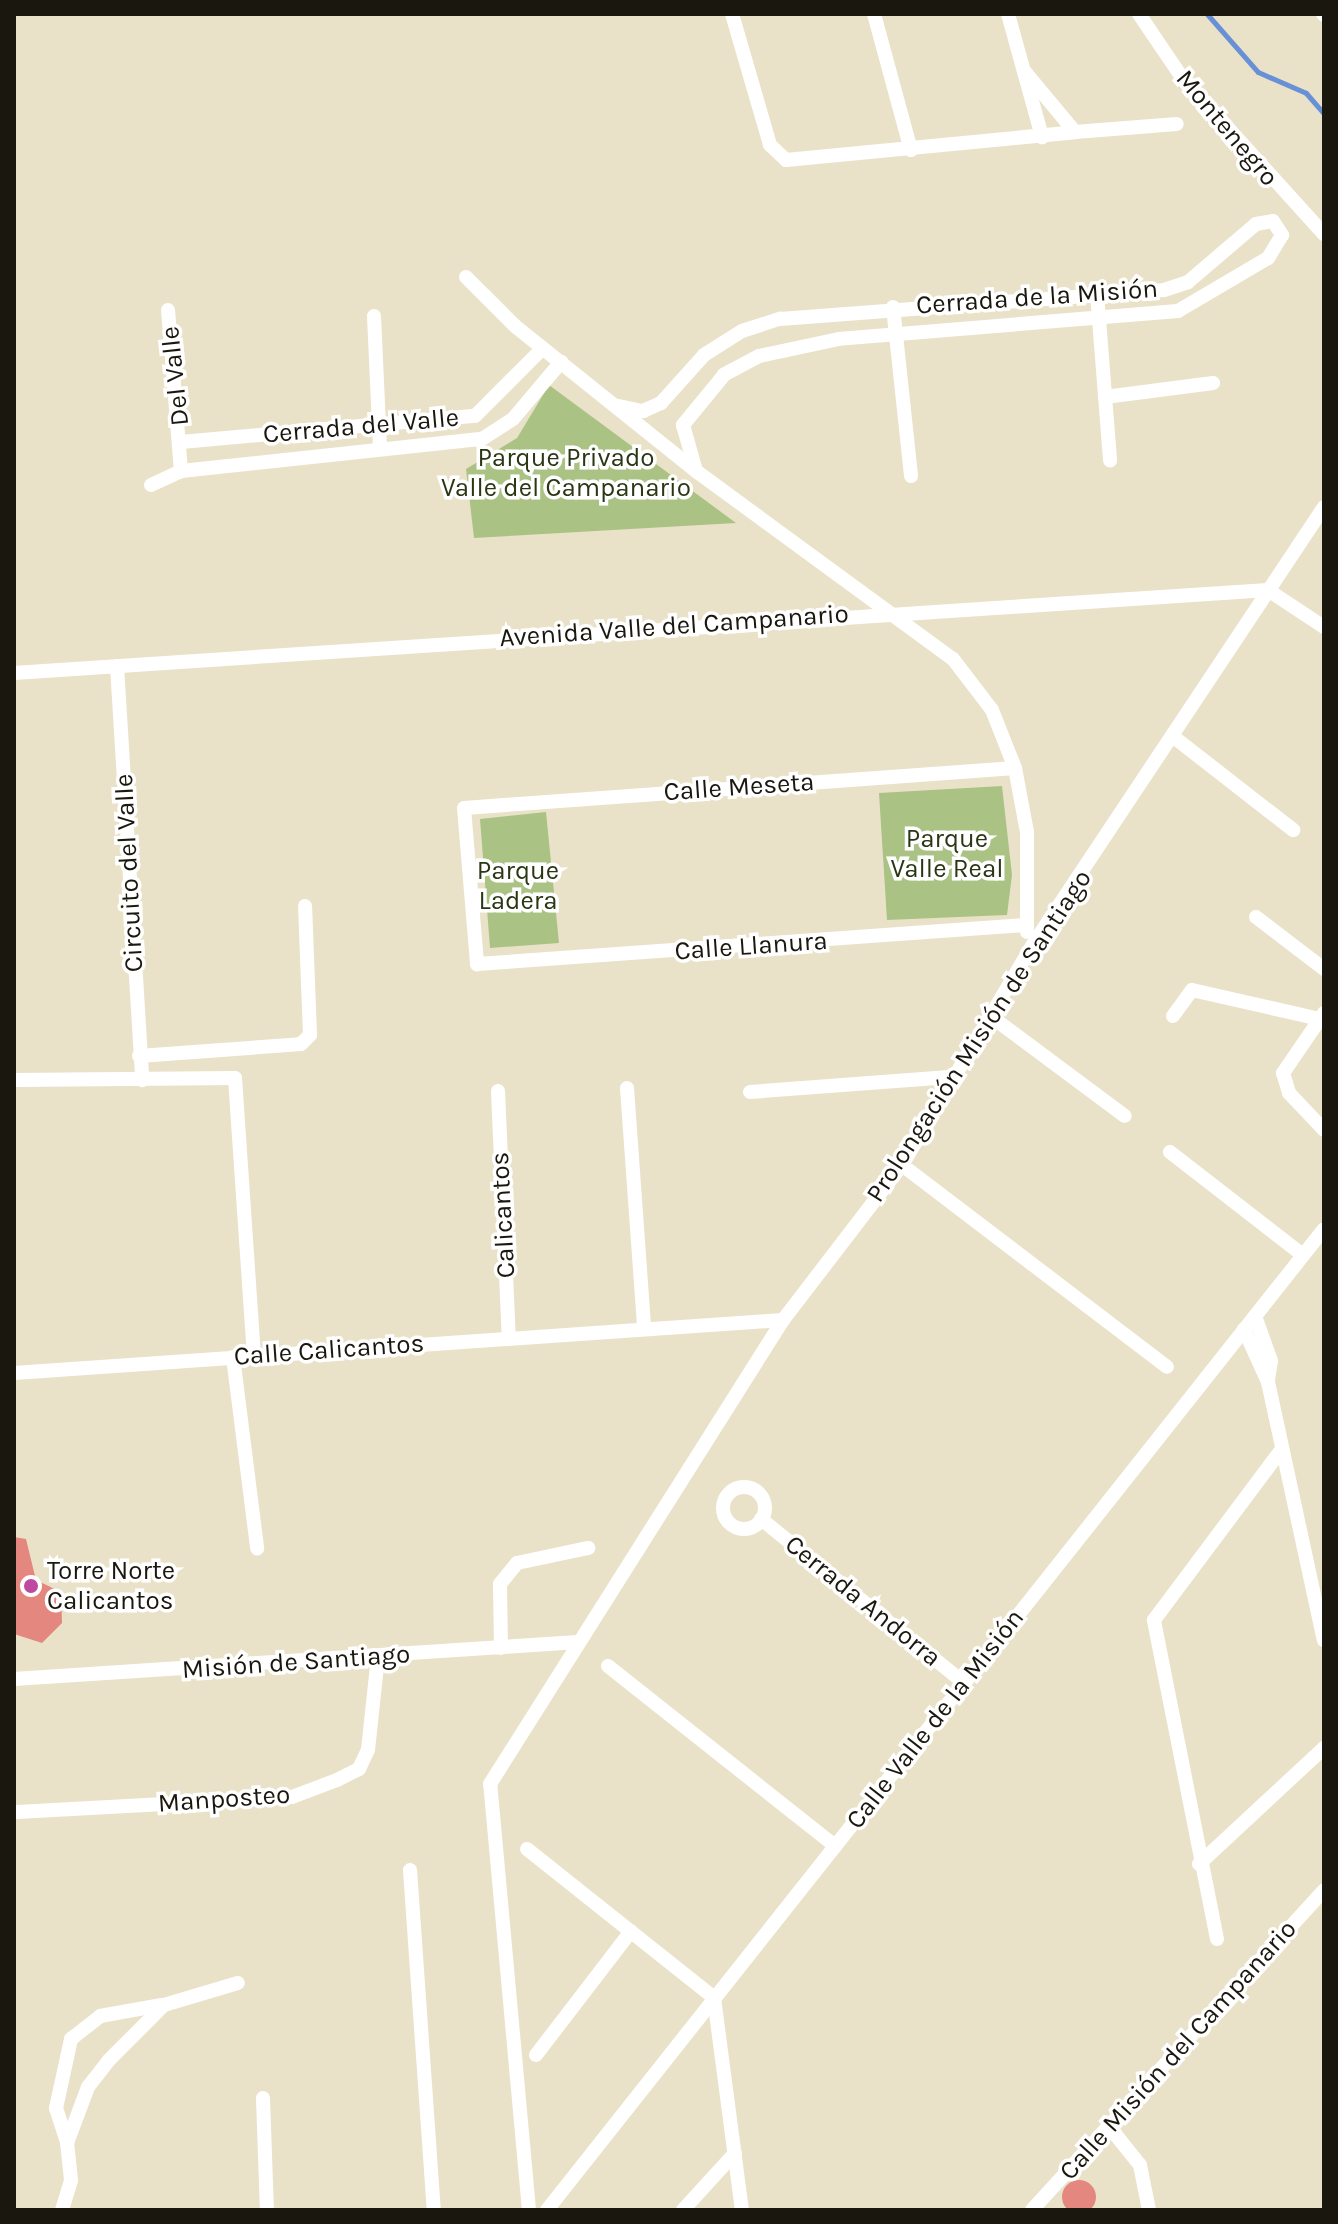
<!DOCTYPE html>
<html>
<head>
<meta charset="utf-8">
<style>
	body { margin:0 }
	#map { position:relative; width:1338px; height:2224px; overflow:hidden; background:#eae2c8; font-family:Karla,sans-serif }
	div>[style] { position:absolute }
	.green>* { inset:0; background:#aac385 }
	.stream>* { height:5px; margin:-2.5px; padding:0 2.5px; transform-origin:2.5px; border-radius:2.5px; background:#6890d6 }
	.building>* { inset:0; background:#e4877f }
	.round { border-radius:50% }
	.minor>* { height:14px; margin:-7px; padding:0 7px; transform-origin:7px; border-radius:7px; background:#fff }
	.minor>.ring { margin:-7px; padding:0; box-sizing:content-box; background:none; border:14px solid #fff; border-radius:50% }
	.dots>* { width:22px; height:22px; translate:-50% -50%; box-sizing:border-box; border:4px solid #fff; border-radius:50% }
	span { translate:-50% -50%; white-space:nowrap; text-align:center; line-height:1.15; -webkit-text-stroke:7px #fff; paint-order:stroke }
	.street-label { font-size:26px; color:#1a170e }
	.park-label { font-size:26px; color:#2a3714 }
	.poi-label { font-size:26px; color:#1a170e }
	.left { translate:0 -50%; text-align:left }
	.frame { position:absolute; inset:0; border:16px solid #1a170e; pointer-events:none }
</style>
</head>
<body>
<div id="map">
	<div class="green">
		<i style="clip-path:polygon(549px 385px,736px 523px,474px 538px,466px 469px,517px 438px)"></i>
		<i style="clip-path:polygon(1002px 786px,1012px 875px,1007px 915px,887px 920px,879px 793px)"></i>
		<i style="clip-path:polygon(546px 812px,559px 943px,490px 948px,480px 819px)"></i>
	</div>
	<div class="stream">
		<i style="left:1207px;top:14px;width:77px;rotate:48.7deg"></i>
		<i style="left:1258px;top:72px;width:52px;rotate:23.6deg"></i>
		<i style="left:1306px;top:93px;width:28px;rotate:49deg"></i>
	</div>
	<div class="building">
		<i style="clip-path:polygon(14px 1537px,26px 1539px,36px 1580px,61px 1592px,62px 1623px,42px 1643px,14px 1634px)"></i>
		<i class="round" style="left:1062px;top:2180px;width:34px;height:34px"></i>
	</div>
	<div class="minor">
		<i style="left:732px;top:14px;width:136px;rotate:73.8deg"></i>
		<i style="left:770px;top:145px;width:22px;rotate:43deg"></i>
		<i style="left:786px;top:160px;width:290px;rotate:-5.5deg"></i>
		<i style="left:1075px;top:132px;width:78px;rotate:-129.8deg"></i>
		<i style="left:874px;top:14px;width:141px;rotate:74.8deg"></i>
		<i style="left:1008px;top:14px;width:128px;rotate:74.5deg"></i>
		<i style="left:1139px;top:14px;width:75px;rotate:55.9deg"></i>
		<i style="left:1181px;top:76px;width:213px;rotate:47.9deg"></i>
		<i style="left:1323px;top:14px;width:1px;rotate:45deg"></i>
		<i style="left:1075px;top:132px;width:102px;rotate:-4.5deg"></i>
		<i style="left:466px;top:277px;width:69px;rotate:45deg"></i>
		<i style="left:515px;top:326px;width:232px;rotate:38.7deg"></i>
		<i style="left:696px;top:471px;width:318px;rotate:36.2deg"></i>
		<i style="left:953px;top:659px;width:64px;rotate:52.6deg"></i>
		<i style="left:992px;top:710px;width:62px;rotate:68.4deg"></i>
		<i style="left:1015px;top:768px;width:65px;rotate:79.4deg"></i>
		<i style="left:1027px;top:832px;width:100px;rotate:90deg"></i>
		<i style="left:1097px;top:294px;width:167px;rotate:85.5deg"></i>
		<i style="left:893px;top:307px;width:170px;rotate:83.9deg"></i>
		<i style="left:168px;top:310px;width:162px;rotate:85.4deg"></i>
		<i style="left:374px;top:316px;width:133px;rotate:87.4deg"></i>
		<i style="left:1105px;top:397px;width:109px;rotate:-7.4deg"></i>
		<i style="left:614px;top:405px;width:30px;rotate:12deg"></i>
		<i style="left:643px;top:411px;width:20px;rotate:-24deg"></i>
		<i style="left:661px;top:403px;width:64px;rotate:-48.1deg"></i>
		<i style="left:704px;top:355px;width:45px;rotate:-32.3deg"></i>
		<i style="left:742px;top:331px;width:40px;rotate:-18deg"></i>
		<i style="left:780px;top:319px;width:385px;rotate:-4.3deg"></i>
		<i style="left:1164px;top:290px;width:25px;rotate:-18deg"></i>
		<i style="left:1188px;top:282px;width:89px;rotate:-40.5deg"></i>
		<i style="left:1256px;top:224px;width:17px;rotate:-10deg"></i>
		<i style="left:1273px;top:221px;width:17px;rotate:57deg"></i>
		<i style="left:1282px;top:235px;width:27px;rotate:121deg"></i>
		<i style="left:1268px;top:258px;width:104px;rotate:149.5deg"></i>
		<i style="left:1178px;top:311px;width:340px;rotate:175.3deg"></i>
		<i style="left:839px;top:339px;width:82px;rotate:168deg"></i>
		<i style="left:759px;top:356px;width:40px;rotate:152deg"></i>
		<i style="left:724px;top:375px;width:65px;rotate:129.4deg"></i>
		<i style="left:683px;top:425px;width:48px;rotate:74.2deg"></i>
		<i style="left:181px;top:442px;width:295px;rotate:-5.1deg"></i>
		<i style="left:475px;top:416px;width:96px;rotate:-45deg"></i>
		<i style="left:151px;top:485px;width:33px;rotate:-25deg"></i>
		<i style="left:181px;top:471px;width:303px;rotate:-6.1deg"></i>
		<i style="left:482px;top:439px;width:37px;rotate:-33deg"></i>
		<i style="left:513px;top:419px;width:75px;rotate:-49.9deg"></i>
		<i style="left:117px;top:666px;width:415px;rotate:86.5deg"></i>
		<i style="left:14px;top:673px;width:1257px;rotate:-3.79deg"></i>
		<i style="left:1268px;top:590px;width:67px;rotate:33.5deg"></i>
		<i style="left:1175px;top:738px;width:150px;rotate:37.9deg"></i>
		<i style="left:1015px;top:768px;width:552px;rotate:175.85deg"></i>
		<i style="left:464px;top:808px;width:157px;rotate:85.2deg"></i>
		<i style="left:477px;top:964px;width:549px;rotate:-4.07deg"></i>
		<i style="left:1256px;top:917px;width:86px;rotate:37.4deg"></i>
		<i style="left:1324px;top:1013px;width:73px;rotate:124.3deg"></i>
		<i style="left:1283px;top:1073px;width:21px;rotate:73deg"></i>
		<i style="left:1289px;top:1093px;width:51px;rotate:46.6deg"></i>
		<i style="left:1173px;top:1016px;width:32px;rotate:-54deg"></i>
		<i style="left:1192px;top:990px;width:131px;rotate:12.8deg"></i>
		<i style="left:993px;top:1018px;width:164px;rotate:36.6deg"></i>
		<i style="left:139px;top:1056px;width:162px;rotate:-4.2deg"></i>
		<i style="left:301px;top:1044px;width:13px;rotate:-45deg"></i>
		<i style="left:310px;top:1035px;width:129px;rotate:-92.2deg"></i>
		<i style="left:14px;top:1080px;width:221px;rotate:-0.5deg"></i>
		<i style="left:235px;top:1078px;width:277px;rotate:86.1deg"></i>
		<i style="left:627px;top:1088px;width:238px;rotate:85.9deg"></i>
		<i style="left:498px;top:1091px;width:247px;rotate:87.5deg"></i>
		<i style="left:750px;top:1092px;width:200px;rotate:-4.3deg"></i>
		<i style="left:1170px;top:1152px;width:168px;rotate:37.8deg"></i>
		<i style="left:902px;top:1165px;width:333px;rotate:37.3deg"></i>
		<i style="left:1255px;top:1316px;width:48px;rotate:70.4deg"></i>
		<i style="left:1271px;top:1361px;width:20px;rotate:99deg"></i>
		<i style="left:1244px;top:1329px;width:58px;rotate:65.6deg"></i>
		<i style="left:1268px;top:1382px;width:264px;rotate:77.8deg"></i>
		<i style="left:233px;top:1357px;width:193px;rotate:82.8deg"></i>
		<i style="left:14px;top:1373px;width:771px;rotate:-3.94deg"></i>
		<i class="ring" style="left:723px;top:1487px;width:28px;height:28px"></i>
		<i style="left:761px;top:1519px;width:261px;rotate:38.9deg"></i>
		<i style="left:501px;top:1648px;width:64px;rotate:-90.9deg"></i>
		<i style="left:500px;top:1584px;width:27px;rotate:-51deg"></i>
		<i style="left:517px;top:1563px;width:73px;rotate:-11.9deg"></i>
		<i style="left:608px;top:1666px;width:290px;rotate:38.4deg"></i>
		<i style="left:14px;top:1679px;width:565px;rotate:-3.75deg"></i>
		<i style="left:17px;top:1812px;width:275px;rotate:-3.1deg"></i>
		<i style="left:292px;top:1797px;width:48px;rotate:-20.7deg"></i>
		<i style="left:337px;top:1780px;width:25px;rotate:-27deg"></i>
		<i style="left:359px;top:1769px;width:21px;rotate:-65deg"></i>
		<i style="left:368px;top:1750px;width:94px;rotate:-83.9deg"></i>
		<i style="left:527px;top:1849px;width:239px;rotate:38.5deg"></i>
		<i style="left:714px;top:1998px;width:214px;rotate:82.5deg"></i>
		<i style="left:1199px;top:1864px;width:171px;rotate:-42.9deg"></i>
		<i style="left:410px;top:1870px;width:341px;rotate:86deg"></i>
		<i style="left:1217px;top:1939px;width:325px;rotate:-101.2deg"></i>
		<i style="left:1154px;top:1620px;width:214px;rotate:-53.2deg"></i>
		<i style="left:536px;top:2055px;width:156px;rotate:-52.5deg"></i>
		<i style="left:263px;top:2098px;width:112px;rotate:88deg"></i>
		<i style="left:1111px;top:2129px;width:46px;rotate:51.1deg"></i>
		<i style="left:1140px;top:2165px;width:46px;rotate:78.7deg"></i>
		<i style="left:67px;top:2142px;width:36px;rotate:-108deg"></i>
		<i style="left:56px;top:2108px;width:71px;rotate:-77.7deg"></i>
		<i style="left:71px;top:2039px;width:37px;rotate:-38deg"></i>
		<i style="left:100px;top:2016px;width:63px;rotate:-10.1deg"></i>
		<i style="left:62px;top:2210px;width:31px;rotate:-73deg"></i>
		<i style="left:71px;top:2180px;width:37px;rotate:-96deg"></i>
		<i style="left:67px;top:2143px;width:60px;rotate:-69.4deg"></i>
		<i style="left:88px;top:2087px;width:33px;rotate:-52deg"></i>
		<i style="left:108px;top:2061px;width:79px;rotate:-45deg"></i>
		<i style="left:164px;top:2005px;width:77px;rotate:-16.6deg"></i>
		<i style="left:529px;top:2210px;width:428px;rotate:-95.2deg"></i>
		<i style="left:490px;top:1784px;width:549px;rotate:-57.73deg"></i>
		<i style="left:783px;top:1320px;width:195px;rotate:-52.5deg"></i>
		<i style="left:902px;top:1165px;width:255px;rotate:-59.3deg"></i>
		<i style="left:1032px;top:946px;width:527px;rotate:-56.37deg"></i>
		<i style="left:547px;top:2210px;width:1251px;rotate:-51.62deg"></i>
		<i style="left:683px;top:2210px;width:77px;rotate:-47.6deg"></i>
		<i style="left:1032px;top:2210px;width:433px;rotate:-47.6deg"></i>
	</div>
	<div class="dots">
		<i style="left:31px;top:1586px;background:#bf49a0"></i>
	</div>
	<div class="street-label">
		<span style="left:1227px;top:128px;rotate:50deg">Montenegro</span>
		<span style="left:1037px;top:297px;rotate:-4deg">Cerrada de la Misión</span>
		<span style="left:175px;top:376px;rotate:-96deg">Del Valle</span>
		<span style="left:361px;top:426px;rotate:-5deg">Cerrada del Valle</span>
		<span style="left:674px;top:626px;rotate:-4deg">Avenida Valle del Campanario</span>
		<span style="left:739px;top:787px;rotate:-4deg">Calle Meseta</span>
		<span style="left:129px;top:873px;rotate:-93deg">Circuito del Valle</span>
		<span style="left:751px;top:946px;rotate:-4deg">Calle Llanura</span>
		<span style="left:979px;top:1036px;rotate:-57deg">Prolongación Misión de Santiago</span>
		<span style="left:503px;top:1215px;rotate:-93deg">Calicantos</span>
		<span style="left:329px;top:1350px;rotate:-4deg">Calle Calicantos</span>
		<span style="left:863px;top:1601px;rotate:39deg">Cerrada Andorra</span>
		<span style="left:296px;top:1662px;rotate:-4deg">Misión de Santiago</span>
		<span style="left:935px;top:1719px;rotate:-52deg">Calle Valle de la Misión</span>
		<span style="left:224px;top:1799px;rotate:-4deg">Manposteo</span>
		<span style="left:1178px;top:2050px;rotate:-48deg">Calle Misión del Campanario</span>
	</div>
	<div class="park-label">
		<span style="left:566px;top:473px">Parque Privado<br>Valle del Campanario</span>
		<span style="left:947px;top:854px">Parque<br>Valle Real</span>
		<span style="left:518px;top:886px">Parque<br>Ladera</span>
	</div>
	<div class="poi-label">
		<span class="left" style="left:47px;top:1586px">Torre Norte<br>Calicantos</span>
	</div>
	<div class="frame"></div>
</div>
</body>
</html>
